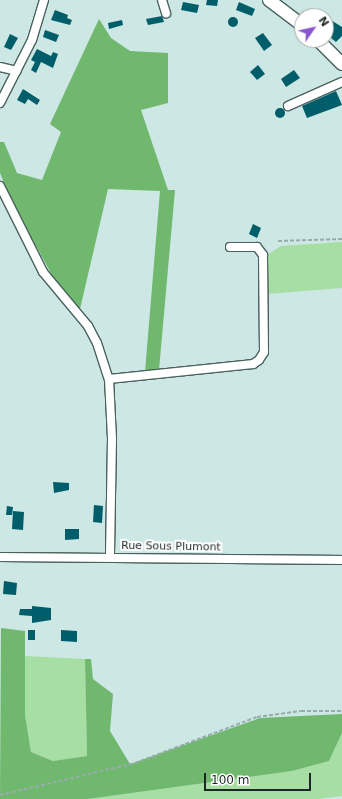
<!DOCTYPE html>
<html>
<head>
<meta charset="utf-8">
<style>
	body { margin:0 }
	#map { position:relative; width:342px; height:799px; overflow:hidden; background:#cce7e4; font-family:"DejaVu Sans",sans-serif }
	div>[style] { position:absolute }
	.green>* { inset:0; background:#a7dea3 }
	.forest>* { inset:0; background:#70b86d }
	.building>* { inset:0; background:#005e6b }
	.round { border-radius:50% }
	.path>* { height:1.5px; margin-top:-0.75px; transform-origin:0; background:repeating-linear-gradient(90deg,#96aca9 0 4px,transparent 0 6px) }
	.roads { filter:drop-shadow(1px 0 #4a625f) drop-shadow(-1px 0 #4a625f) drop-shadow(0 1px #4a625f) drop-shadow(0 -1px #4a625f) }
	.minor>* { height:8px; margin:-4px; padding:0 4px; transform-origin:4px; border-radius:4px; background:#fff }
	.secondary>* { height:12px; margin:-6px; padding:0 6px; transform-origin:6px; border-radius:6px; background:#fff }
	span { translate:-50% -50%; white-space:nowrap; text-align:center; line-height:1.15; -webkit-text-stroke:4px #fff; paint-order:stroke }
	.street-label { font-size:11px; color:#1d2726 }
	.north { position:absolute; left:294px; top:8px; width:40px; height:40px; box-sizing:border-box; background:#fff; border:1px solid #a5a9a8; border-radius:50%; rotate:56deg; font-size:11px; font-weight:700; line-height:16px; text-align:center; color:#1d2726 }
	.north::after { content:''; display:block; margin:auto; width:14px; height:18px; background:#8a56ce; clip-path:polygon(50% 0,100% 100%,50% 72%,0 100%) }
	.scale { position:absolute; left:204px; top:773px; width:107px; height:18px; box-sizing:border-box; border:2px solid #1d2726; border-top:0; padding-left:5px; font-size:12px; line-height:14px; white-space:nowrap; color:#1d2726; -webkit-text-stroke:3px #fff; paint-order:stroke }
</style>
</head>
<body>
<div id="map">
	<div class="green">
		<i style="clip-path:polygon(342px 242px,342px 288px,267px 294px,267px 255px,281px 246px)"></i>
		<i style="clip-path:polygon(25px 656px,85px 659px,87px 756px,53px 761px,31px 752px,25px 715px)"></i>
		<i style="clip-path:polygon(342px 733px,342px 796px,318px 799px,88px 799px,292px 771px,329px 761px)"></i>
	</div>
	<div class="forest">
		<i style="clip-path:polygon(99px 19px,111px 38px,130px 51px,168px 53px,168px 103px,141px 110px,168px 190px,175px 190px,159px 370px,145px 372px,160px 191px,108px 189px,80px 309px,53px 277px,12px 202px,0 173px,0 142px,4px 142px,17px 173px,42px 180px,61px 132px,50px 124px)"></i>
		<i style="clip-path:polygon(1px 628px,25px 631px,25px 715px,31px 752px,53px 761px,87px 756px,85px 659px,91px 659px,93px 679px,113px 694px,110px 731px,130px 764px,260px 718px,342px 714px,342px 733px,329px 761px,292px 771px,88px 799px,0 799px)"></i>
	</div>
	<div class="building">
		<i style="clip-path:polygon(207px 0,218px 0,217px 6px,206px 5px)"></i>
		<i style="clip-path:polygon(183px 2px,199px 5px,197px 13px,181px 10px)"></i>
		<i style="clip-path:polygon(239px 2px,255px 9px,252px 16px,236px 10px)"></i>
		<i style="clip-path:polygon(55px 10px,68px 15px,67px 18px,72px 20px,70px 25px,51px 20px)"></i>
		<i style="clip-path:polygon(162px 16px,164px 22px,148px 25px,146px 19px)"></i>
		<i class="round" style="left:228px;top:17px;width:10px;height:10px"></i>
		<i style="clip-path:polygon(326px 17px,342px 27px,342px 36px,336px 42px,326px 34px)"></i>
		<i style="clip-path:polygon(122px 20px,123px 25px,109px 29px,108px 23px)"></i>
		<i style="clip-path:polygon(45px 30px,59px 35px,56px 42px,43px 37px)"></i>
		<i style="clip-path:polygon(263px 33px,272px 45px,264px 51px,255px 38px)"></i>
		<i style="clip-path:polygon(10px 34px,18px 38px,11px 50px,4px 47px)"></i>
		<i style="clip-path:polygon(37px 49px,51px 56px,53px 52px,58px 54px,53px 68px,41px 62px,36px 73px,31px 70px,35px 62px,31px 60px)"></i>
		<i style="clip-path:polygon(258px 65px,265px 74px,257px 80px,250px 72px)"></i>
		<i style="clip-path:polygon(294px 70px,300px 78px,286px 87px,281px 79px)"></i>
		<i style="clip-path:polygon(23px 89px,40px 100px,37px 105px,28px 99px,25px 104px,17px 100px)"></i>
		<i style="clip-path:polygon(336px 91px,342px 105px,307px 118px,302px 106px)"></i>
		<i class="round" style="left:275px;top:108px;width:10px;height:10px"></i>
		<i style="clip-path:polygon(253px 224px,261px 228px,257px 238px,249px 234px)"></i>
		<i style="clip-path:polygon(53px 482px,69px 483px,69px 490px,54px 493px)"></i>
		<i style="clip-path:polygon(94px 505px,103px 506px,102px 523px,93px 522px)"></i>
		<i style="clip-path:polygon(7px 506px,13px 507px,12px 515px,6px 515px)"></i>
		<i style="clip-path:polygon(13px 511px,24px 512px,23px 530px,12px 529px)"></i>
		<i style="clip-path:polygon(65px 529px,79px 529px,79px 539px,65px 540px)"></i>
		<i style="clip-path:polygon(4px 581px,17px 583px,16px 595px,3px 594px)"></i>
		<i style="clip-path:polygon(32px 606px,51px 608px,51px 620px,32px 623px,32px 616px,19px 615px,20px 609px,32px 609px)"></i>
		<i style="clip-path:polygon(28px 630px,35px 630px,35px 640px,28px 640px)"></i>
		<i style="clip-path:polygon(61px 630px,77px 631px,77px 642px,61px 641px)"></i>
	</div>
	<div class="path">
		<i style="left:278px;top:241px;width:64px;rotate:-1.8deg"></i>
		<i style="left:0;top:795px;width:139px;rotate:-13.3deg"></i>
		<i style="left:135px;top:763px;width:130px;rotate:-20.7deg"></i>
		<i style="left:257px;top:717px;width:44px;rotate:-7.8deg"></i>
		<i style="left:301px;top:711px;width:41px"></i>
	</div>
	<div class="roads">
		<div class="minor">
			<i style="left:162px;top:0;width:14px;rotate:73deg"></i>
			<i style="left:0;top:67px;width:17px;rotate:13deg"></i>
			<i style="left:0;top:103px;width:71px;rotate:-63.1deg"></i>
			<i style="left:32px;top:40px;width:42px;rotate:-73.3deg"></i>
			<i style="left:288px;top:106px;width:59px;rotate:-24deg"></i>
			<i style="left:0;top:186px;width:96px;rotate:63.4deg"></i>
			<i style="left:43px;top:272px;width:70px;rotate:50.2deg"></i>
			<i style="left:88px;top:326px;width:19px;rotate:62deg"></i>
			<i style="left:97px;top:343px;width:38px;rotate:72deg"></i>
			<i style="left:109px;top:379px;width:60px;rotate:87.1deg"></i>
			<i style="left:112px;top:439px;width:118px;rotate:91deg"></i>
			<i style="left:109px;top:379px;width:145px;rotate:-5.9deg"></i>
			<i style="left:253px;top:364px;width:7px;rotate:-34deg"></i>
			<i style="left:259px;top:360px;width:9px;rotate:-58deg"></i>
			<i style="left:264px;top:352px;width:97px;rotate:-90.6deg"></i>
			<i style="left:263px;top:255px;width:10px;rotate:-127deg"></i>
			<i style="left:257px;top:247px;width:27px;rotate:180deg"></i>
			<i style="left:0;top:557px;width:342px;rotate:0.5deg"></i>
		</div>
		<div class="secondary">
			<i style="left:269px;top:0;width:41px;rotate:37.1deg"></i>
			<i style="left:318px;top:40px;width:34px;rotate:45deg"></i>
		</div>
	</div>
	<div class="street-label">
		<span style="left:171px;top:547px;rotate:1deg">Rue Sous Plumont</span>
	</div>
	<div class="north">N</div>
	<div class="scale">100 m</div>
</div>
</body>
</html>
